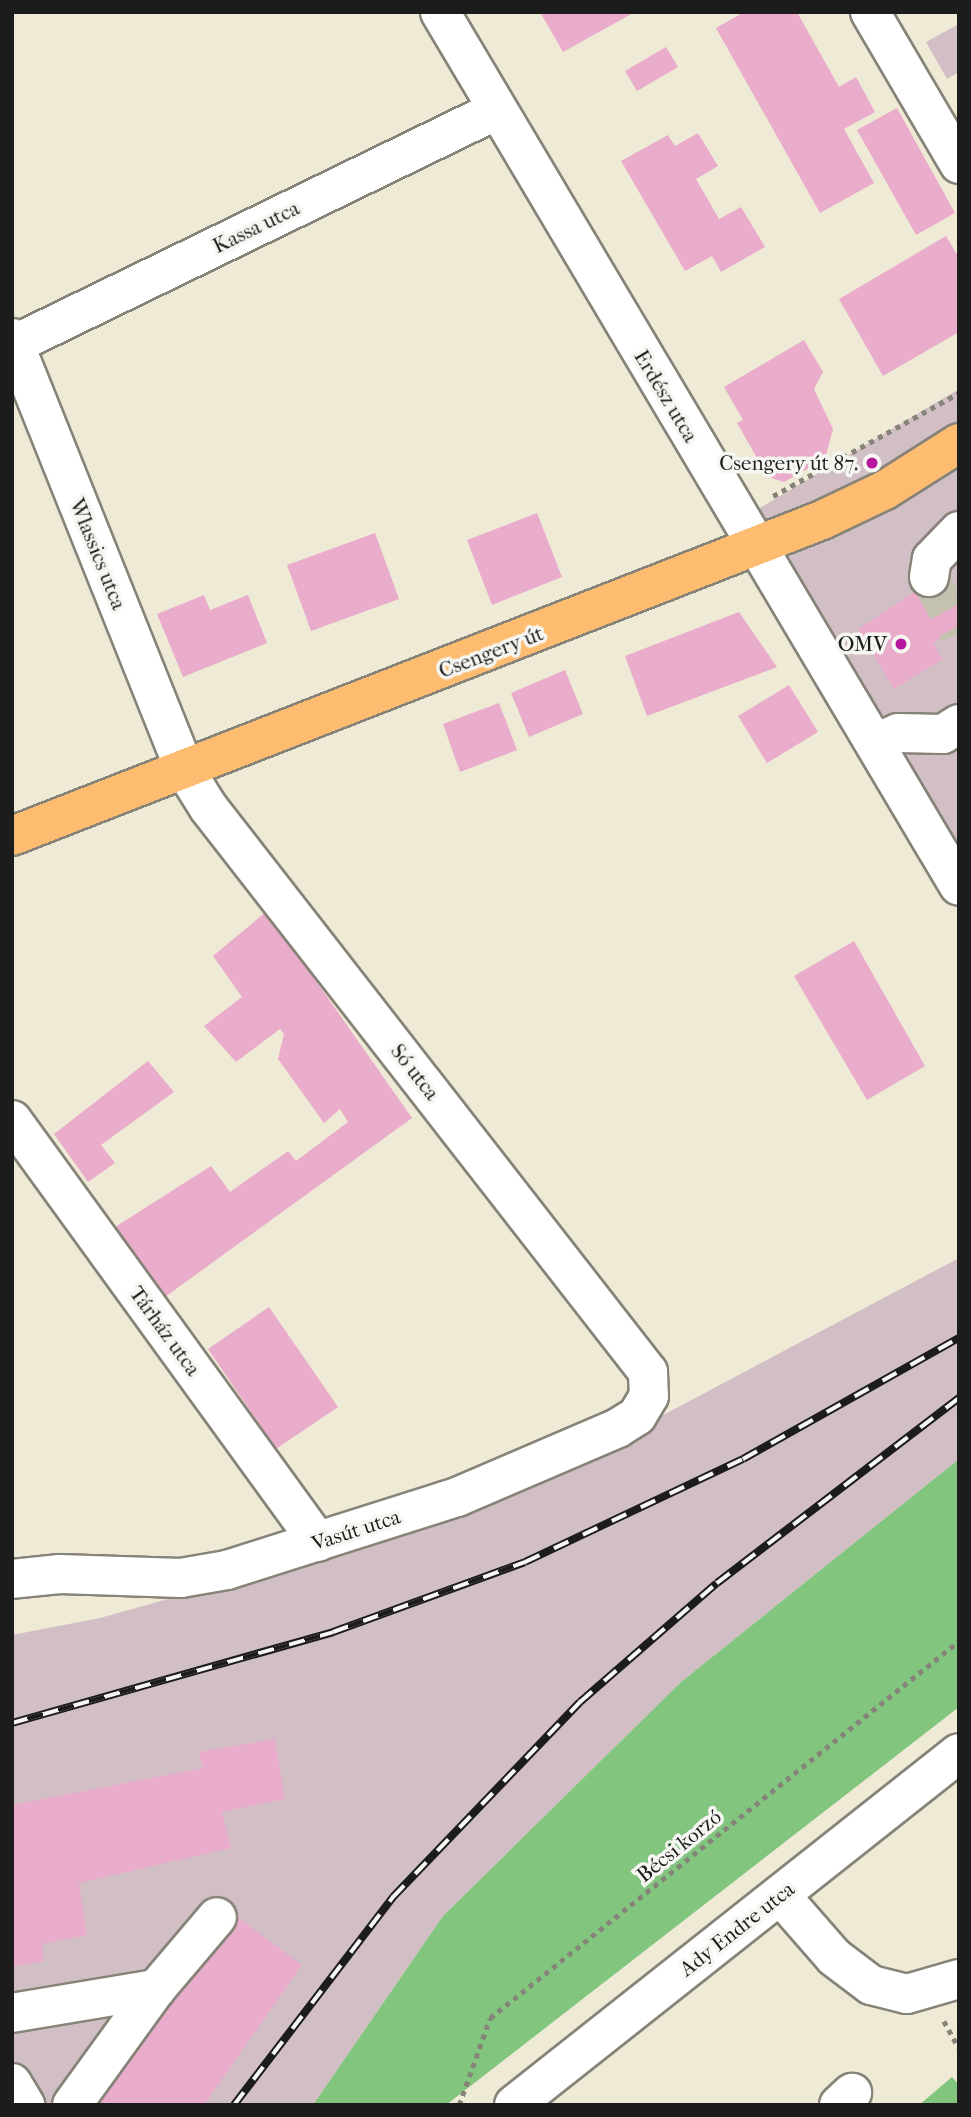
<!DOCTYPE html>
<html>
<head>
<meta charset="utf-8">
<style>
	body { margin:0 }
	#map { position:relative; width:971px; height:2117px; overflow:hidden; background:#efead5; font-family:"IM FELL French Canon",serif }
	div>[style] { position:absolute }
	.industrial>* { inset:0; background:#d2bec5 }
	.green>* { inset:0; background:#81c57f }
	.building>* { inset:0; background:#e9accb }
	.minor-tunnel>* { height:38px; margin-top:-19px; transform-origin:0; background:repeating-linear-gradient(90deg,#c5c1b0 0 38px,transparent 0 57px) }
	.path>* { height:4.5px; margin-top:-2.25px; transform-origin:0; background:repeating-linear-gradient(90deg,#868378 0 5px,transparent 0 10px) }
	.roads { filter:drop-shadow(2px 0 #868378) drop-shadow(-2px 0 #868378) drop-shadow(0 2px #868378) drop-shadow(0 -2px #868378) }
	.minor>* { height:38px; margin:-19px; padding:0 19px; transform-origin:19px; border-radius:19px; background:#fff }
	.major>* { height:38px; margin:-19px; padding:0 19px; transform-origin:19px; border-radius:19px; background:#febc70 }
	.rail>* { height:8px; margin-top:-4px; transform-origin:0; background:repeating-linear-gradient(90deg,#f6f6f2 0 16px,#1c1c1c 0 32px); box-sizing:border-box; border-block:2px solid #1c1c1c }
	.dots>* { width:19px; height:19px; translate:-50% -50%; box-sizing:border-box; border:4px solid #f6f6f2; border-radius:50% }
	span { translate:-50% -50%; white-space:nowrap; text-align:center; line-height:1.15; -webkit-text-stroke:7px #f6f6f2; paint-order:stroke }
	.street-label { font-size:21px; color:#1c1c1c }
	.poi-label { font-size:21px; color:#1c1c1c }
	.right { translate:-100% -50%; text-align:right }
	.frame { position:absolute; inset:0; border:14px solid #1c1c1c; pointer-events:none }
</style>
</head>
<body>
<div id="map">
	<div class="industrial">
		<i style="clip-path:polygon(959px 24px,959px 72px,947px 79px,926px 42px)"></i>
		<i style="clip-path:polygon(959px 389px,959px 849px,755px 511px)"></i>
		<i style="clip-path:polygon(959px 1258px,959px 1459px,681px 1682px,443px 1916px,313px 2105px,12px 2105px,12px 1635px,100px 1618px,322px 1556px,601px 1448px)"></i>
	</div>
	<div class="green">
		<i style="clip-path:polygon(959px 1459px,959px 1707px,446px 2105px,313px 2105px,443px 1916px,681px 1682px)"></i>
		<i style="clip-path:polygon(952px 2077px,959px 2085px,959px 2105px,919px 2105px)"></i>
	</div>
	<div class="building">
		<i style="clip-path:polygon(540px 12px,635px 12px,563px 52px)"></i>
		<i style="clip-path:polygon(744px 12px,797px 12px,839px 87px,856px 77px,875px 112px,844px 129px,874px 183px,820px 213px,716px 28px)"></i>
		<i style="clip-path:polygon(666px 47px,678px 67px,637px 91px,625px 71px)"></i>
		<i style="clip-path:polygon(897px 108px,955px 213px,916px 235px,857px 130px)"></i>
		<i style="clip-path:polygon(698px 133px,718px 166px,696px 179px,719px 219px,741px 207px,765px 247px,721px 272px,712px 256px,685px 271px,621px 161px,668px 135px,675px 146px)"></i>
		<i style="clip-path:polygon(946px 236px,959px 258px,959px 332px,883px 376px,839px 299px)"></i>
		<i style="clip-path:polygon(804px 340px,823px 372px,814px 389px,833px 429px,825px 459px,784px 482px,768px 477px,737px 423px,743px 420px,724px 387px)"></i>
		<i style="clip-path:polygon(537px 513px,562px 577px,492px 605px,467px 540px)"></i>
		<i style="clip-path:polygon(375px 533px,399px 599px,311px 631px,287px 565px)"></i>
		<i style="clip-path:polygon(945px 572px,959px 595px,959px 627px,933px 643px,943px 659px,894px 689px,858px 629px)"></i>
		<i style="clip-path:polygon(204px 595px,210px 610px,248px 595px,267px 643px,183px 677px,157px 614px)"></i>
		<i style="clip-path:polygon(739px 612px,777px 667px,647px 716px,625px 656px)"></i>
		<i style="clip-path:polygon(565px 670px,583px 714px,529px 737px,511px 693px)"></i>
		<i style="clip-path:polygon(789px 685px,818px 732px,767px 763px,738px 716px)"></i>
		<i style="clip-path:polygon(499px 703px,517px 750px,460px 772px,443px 724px)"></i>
		<i style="clip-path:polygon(267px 911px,412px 1118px,165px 1297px,115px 1227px,211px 1166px,230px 1192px,288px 1151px,296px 1161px,348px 1122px,340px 1109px,324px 1123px,278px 1059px,284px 1034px,280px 1029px,236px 1062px,204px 1026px,242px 997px,213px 956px)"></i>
		<i style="clip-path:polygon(854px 941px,925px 1066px,867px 1100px,794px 976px)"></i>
		<i style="clip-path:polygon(148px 1061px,174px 1092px,101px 1145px,115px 1163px,88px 1182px,54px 1134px)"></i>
		<i style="clip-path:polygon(269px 1307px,338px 1407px,276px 1449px,208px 1349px)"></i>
		<i style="clip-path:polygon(275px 1739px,285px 1799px,222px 1812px,231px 1848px,79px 1883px,87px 1935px,42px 1944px,44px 1961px,12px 1967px,12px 1805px,203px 1768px,199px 1752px)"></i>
		<i style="clip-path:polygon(232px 1913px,302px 1965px,204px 2105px,97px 2105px)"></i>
	</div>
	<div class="minor-tunnel">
		<i style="left:929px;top:577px;width:63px;rotate:61.4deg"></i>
	</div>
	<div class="path">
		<i style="left:773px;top:496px;width:213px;rotate:-29deg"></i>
		<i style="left:944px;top:2021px;width:31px;rotate:61deg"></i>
		<i style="left:459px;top:2105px;width:92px;rotate:-70.4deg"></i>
		<i style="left:490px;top:2018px;width:602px;rotate:-38.79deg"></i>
	</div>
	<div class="roads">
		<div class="minor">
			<i style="left:440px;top:12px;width:1016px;rotate:59.3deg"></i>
			<i style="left:870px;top:12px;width:176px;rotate:59.6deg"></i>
			<i style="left:12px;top:338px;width:465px;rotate:68.2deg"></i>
			<i style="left:185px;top:770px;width:44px;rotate:58.1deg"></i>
			<i style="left:208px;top:807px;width:716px;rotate:52.09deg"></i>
			<i style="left:648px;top:1372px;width:24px;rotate:88deg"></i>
			<i style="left:649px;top:1396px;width:23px;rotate:121deg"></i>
			<i style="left:637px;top:1416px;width:22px;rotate:148deg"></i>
			<i style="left:618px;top:1428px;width:175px;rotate:156.8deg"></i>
			<i style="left:457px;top:1497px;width:241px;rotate:162.4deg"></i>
			<i style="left:227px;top:1570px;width:47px;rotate:170.1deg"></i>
			<i style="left:181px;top:1578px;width:121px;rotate:-178.1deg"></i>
			<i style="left:60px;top:1574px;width:48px;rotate:174.1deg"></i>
			<i style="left:15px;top:344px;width:536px;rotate:-25.9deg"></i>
			<i style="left:929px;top:577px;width:18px;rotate:-81deg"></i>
			<i style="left:932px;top:559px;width:39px;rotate:-46deg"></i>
			<i style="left:875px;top:743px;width:25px;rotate:-23deg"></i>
			<i style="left:898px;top:733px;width:45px;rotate:1.3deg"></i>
			<i style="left:943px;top:734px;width:19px;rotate:-32deg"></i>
			<i style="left:12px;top:1120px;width:521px;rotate:54.05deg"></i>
			<i style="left:780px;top:1895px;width:82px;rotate:48.9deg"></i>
			<i style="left:834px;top:1957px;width:46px;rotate:37.1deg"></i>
			<i style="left:871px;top:1985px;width:37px;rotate:14deg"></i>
			<i style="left:907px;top:1994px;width:54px;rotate:-16.1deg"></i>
			<i style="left:12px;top:2013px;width:146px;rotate:-9.5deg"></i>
			<i style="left:12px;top:2083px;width:26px;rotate:59deg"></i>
			<i style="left:72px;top:2105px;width:143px;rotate:-54.1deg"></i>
			<i style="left:156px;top:1989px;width:94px;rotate:-49.7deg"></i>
			<i style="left:514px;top:2105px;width:567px;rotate:-38.34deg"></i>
			<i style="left:839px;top:2105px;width:18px;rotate:-43deg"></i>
		</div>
		<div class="major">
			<i style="left:12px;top:836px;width:869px;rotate:-21.31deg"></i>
			<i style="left:822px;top:520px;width:70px;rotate:-25.5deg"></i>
			<i style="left:885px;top:490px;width:88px;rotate:-32.4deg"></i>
		</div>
	</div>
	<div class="rail">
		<i style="left:12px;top:1723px;width:334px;rotate:-15.8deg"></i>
		<i style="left:333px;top:1632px;width:204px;rotate:-20deg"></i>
		<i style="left:525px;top:1562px;width:241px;rotate:-25.3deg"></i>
		<i style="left:743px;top:1459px;width:248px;rotate:-29.3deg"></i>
		<i style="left:234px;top:2105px;width:262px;rotate:-52.6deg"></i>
		<i style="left:393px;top:1897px;width:270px;rotate:-46.2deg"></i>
		<i style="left:580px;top:1702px;width:181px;rotate:-41deg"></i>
		<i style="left:717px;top:1583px;width:305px;rotate:-37.4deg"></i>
	</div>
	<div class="dots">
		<i style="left:872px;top:463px;background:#b5179e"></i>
		<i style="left:901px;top:644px;background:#b5179e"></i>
	</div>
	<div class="street-label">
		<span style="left:256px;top:227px;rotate:-26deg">Kassa utca</span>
		<span style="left:666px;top:396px;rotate:59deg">Erdész utca</span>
		<span style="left:98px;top:554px;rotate:68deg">Wlassics utca</span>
		<span style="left:491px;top:652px;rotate:-21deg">Csengery út</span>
		<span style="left:415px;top:1072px;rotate:52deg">Só utca</span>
		<span style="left:165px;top:1331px;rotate:54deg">Tárház utca</span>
		<span style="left:356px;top:1530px;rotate:-18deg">Vasút utca</span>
		<span style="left:679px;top:1846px;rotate:-39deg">Bécsi korzó</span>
		<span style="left:737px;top:1929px;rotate:-38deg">Ady Endre utca</span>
	</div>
	<div class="poi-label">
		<span class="right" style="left:858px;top:463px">Csengery út 87.</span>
		<span class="right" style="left:887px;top:644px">OMV</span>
	</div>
	<div class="frame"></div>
</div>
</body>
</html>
